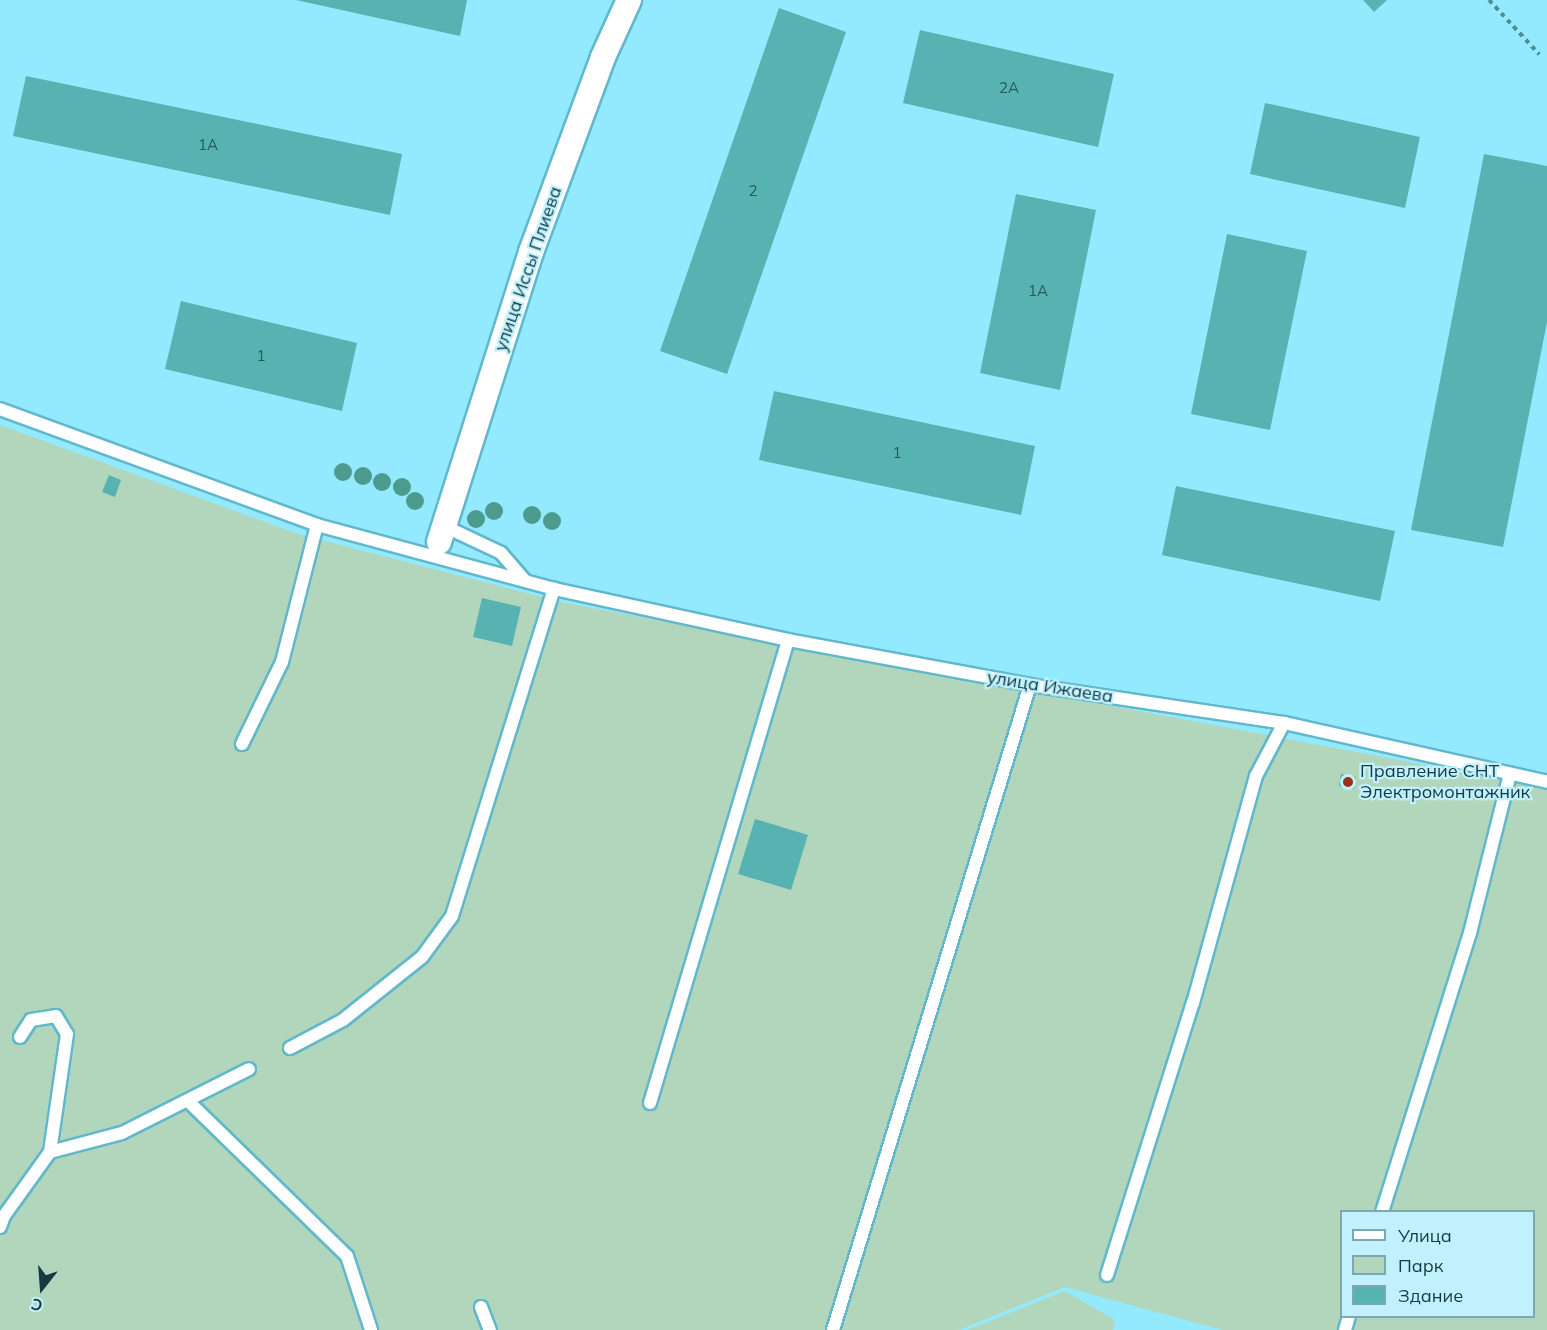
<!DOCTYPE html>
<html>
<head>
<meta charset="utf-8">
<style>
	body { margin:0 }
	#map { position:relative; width:1547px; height:1330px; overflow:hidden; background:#93eafe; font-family:Mulish,sans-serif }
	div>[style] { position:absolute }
	.green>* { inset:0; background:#b1d6bc }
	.building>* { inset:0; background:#57b3b2 }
	.path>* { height:4px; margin-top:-2px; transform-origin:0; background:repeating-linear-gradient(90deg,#4f8c99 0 4.5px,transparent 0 9px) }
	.roads { filter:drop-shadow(2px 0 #61b8cc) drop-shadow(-2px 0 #61b8cc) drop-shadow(0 2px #61b8cc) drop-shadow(0 -2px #61b8cc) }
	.service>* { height:12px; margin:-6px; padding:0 6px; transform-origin:6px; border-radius:6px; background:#fff }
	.minor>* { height:24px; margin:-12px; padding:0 12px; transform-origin:12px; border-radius:12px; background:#fff }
	.trees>* { width:18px; height:18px; margin:-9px; border-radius:50%; background:#4d9a8e }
	.dots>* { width:16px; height:16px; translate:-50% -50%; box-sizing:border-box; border:3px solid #c0f1fd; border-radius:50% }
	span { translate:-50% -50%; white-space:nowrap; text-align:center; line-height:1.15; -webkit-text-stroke:4.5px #c0f1fd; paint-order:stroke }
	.number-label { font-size:15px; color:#26585e }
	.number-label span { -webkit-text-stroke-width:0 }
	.street-label { font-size:18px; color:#153a42 }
	.poi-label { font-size:18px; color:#153a42 }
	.left { translate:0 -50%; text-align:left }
	.legend { position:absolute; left:1340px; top:1210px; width:195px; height:108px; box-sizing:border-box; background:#c0f1fd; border:2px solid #7ca8b2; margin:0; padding:8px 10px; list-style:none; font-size:18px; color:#153a42 }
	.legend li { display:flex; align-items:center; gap:12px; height:30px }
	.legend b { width:30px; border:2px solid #7ca8b2 }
	.north { position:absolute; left:12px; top:1258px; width:60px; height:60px; -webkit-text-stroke:4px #c0f1fd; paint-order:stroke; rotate:197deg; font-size:16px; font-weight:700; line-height:24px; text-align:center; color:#153a42 }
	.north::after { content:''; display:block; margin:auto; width:21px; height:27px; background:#153a42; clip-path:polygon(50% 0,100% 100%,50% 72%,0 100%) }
</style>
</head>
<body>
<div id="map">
	<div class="green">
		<i style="clip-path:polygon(evenodd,0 425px,298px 534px,561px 602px,1547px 788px,1547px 1330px,1222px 1330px,1065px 1287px,959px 1330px,0 1330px,0 425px,1342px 1212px,1534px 1212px,1534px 1316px,1342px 1316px,1342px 1212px)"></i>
		<i style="clip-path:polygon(1065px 1291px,1115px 1320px,1113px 1330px,967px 1330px)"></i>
	</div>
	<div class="building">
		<i style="clip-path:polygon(296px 0,467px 0,460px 36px)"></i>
		<i style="clip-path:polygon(1363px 0,1387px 0,1374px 12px)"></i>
		<i style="clip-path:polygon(779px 8px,846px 32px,727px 374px,660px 351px)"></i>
		<i style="clip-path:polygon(920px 30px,1114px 74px,1098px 147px,903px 103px)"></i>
		<i style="clip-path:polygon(26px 76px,402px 154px,390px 215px,13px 136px)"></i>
		<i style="clip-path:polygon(1265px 103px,1420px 137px,1405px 208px,1250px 174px)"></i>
		<i style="clip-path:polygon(1484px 154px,1547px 166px,1547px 322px,1503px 547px,1411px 530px)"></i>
		<i style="clip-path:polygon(1016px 194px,1096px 210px,1060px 390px,980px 373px)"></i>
		<i style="clip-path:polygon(1227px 234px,1307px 251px,1270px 430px,1191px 414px)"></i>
		<i style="clip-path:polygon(181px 301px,357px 343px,342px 411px,165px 369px)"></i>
		<i style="clip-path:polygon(774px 391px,1035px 446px,1021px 515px,759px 460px)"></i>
		<i style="clip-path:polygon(109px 475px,121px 480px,115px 497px,102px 492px)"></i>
		<i style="clip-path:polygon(1176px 486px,1395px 531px,1380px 601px,1162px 555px)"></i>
		<i style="clip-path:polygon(482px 598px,521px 607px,512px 646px,473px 637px)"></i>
		<i style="clip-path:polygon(1341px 774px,1356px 777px,1354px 789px,1339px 786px)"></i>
		<i style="clip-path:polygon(755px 819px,808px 835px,791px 890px,738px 874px)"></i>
	</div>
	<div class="path">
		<i style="left:1489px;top:0;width:74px;rotate:47.2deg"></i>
	</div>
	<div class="roads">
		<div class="service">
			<i style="left:0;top:409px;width:338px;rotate:20.1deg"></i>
			<i style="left:317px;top:525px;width:245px;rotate:15.1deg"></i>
			<i style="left:554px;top:589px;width:239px;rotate:12.3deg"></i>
			<i style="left:788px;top:640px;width:246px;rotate:10.5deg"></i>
			<i style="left:1030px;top:685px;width:257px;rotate:8.5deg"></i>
			<i style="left:1284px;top:723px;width:270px;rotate:12.6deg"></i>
			<i style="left:444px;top:526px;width:63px;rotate:25.3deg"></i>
			<i style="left:501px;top:553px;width:37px;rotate:49deg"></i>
			<i style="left:242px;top:744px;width:91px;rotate:-64deg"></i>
			<i style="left:282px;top:662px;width:141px;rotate:-75.7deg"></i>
			<i style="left:20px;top:1037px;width:20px;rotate:-57deg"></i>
			<i style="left:31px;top:1020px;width:25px;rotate:-9deg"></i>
			<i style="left:56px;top:1016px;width:21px;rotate:59deg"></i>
			<i style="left:67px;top:1034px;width:119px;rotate:98.2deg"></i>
			<i style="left:290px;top:1048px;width:60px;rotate:-27.8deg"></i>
			<i style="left:343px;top:1020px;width:101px;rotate:-38.6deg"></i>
			<i style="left:422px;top:957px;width:51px;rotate:-53.8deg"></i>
			<i style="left:452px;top:916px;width:343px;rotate:-72.7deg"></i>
			<i style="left:188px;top:1101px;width:222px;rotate:44.3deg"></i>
			<i style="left:347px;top:1256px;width:78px;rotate:72deg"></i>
			<i style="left:650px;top:1103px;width:483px;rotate:-73.4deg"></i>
			<i style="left:1382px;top:1212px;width:293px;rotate:-72.5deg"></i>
			<i style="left:1470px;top:933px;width:164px;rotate:-75.9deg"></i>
			<i style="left:0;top:1227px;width:12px;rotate:-70deg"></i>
			<i style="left:4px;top:1216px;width:79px;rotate:-54.3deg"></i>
			<i style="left:50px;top:1152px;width:74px;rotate:-14.8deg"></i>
			<i style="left:122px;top:1133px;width:142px;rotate:-26.7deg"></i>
			<i style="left:1107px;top:1275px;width:285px;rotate:-72.5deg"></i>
			<i style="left:1193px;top:1003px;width:236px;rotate:-74.5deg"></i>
			<i style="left:1256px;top:776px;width:60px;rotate:-62.2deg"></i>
			<i style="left:481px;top:1307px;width:25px;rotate:69deg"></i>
			<i style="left:833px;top:1330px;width:674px;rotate:-73.02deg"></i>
			<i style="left:1345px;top:1330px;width:15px;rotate:-74deg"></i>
		</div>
		<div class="minor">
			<i style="left:439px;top:542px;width:304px;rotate:-72.4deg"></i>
			<i style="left:531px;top:252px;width:208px;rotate:-69.7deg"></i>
			<i style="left:603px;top:57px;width:63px;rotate:-65.5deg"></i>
		</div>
	</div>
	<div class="trees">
		<i style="left:343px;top:472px"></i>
		<i style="left:363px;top:476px"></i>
		<i style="left:382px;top:482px"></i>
		<i style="left:402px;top:487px"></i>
		<i style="left:415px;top:501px"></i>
		<i style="left:494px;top:511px"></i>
		<i style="left:532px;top:515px"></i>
		<i style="left:476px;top:519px"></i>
		<i style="left:552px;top:521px"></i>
	</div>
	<div class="dots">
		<i style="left:1348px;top:782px;background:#9a3219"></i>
	</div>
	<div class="number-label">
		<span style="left:1009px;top:88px">2А</span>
		<span style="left:208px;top:145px">1А</span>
		<span style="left:753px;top:191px">2</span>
		<span style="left:1038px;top:291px">1А</span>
		<span style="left:261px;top:356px">1</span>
		<span style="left:897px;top:453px">1</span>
	</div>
	<div class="street-label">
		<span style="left:528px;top:269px;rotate:-71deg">улица Иссы Плиева</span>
		<span style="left:1050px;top:687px;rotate:9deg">улица Ижаева</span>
	</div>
	<div class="poi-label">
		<span class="left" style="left:1360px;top:782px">Правление СНТ<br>Электромонтажник</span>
	</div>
	<ul class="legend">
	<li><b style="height:8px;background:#fff"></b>Улица</li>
	<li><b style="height:16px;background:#b1d6bc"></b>Парк</li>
	<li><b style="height:16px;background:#57b3b2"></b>Здание</li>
	</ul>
	<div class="north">С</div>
</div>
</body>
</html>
